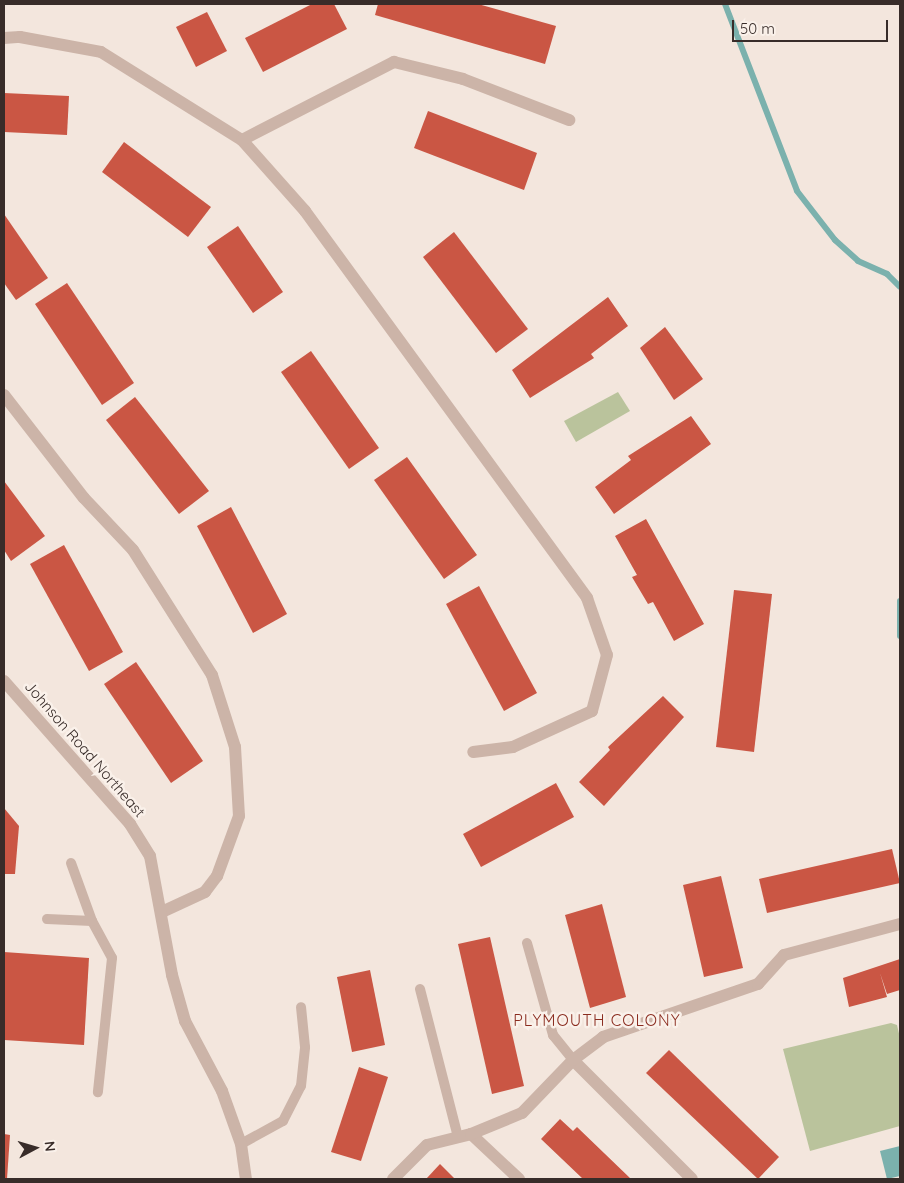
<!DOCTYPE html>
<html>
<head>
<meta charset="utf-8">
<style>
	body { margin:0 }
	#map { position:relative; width:904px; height:1183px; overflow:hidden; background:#f3e6dd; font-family:Quicksand,sans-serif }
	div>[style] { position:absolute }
	.green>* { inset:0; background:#bac39c }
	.water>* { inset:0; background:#7bb1ad }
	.stream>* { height:6px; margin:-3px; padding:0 3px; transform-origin:3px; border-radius:3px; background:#7bb1ad }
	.building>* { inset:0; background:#ca5644 }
	.lane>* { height:10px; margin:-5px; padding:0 5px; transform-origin:5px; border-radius:5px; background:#ccb4a8 }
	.street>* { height:12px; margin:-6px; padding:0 6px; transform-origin:6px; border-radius:6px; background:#ccb4a8 }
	span { translate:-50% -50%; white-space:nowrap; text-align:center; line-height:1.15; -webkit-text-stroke:5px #faf1ea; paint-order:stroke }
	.street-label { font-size:15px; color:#382c29 }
	.neighbourhood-label { font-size:16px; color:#8a2c1f; letter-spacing:1px }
	.frame { position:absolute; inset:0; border:5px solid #382c29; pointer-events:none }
	.north { position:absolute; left:10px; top:1123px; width:50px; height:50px; -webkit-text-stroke:4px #faf1ea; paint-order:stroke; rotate:84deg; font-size:14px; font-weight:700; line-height:20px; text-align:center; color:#382c29 }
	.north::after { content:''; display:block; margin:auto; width:18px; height:22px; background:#382c29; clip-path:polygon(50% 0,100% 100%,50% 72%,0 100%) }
	.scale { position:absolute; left:732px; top:20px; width:156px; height:22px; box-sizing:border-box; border:2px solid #382c29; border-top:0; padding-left:6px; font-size:15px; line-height:18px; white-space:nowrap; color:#382c29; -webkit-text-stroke:4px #faf1ea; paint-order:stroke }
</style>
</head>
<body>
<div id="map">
	<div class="green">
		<i style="clip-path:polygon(618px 392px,630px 411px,576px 442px,564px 421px)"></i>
		<i style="clip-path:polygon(891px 1023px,897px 1025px,900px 1038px,900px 1126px,810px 1151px,783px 1049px)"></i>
	</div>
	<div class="water">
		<i style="clip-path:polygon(900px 1146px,900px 1176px,887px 1179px,880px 1151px)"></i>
	</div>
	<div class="stream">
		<i style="left:725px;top:4px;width:200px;rotate:68.9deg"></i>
		<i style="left:797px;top:191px;width:62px;rotate:52.2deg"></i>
		<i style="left:835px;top:240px;width:31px;rotate:42deg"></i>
		<i style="left:858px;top:261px;width:32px;rotate:24deg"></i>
		<i style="left:887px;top:274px;width:18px;rotate:45deg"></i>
		<i style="left:900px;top:601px;width:35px;rotate:90deg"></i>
	</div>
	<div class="building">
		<i style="clip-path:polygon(312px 4px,334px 4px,347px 29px,263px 72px,245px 38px)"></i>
		<i style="clip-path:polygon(378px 4px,478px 4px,556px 26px,545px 64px,375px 15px)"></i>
		<i style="clip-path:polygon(207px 12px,227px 51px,196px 67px,176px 27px)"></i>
		<i style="clip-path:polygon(4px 93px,69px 96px,67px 135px,4px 132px)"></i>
		<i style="clip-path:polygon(428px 111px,537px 153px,524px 190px,414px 148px)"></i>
		<i style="clip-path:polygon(124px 142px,211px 207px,188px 237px,102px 172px)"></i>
		<i style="clip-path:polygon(4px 214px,48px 278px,16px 300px,4px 283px)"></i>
		<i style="clip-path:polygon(238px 226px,283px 292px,253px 313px,207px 247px)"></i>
		<i style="clip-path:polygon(454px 232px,528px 329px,496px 353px,423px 257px)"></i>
		<i style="clip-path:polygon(67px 283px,134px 383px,102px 405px,35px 304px)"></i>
		<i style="clip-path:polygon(608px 297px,628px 326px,591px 354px,594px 358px,530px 398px,512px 370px)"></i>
		<i style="clip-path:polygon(665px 327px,703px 379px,674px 400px,640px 348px)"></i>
		<i style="clip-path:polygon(311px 351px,379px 448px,349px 469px,281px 372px)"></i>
		<i style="clip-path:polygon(135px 397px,209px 491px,179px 514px,106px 420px)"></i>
		<i style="clip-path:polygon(691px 416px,711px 444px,614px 514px,595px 487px,631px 460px,628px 456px)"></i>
		<i style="clip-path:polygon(407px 457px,477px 555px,444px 579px,374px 480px)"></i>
		<i style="clip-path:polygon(4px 481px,45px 536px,11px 561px,4px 550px)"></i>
		<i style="clip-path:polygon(231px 507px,287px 614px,253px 633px,197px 526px)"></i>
		<i style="clip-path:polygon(646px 519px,704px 624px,674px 641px,653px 602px,648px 604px,632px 577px,637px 575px,615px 536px)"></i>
		<i style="clip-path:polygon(64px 545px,123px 652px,89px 671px,30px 564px)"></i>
		<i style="clip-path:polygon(479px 586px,537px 693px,504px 711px,446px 604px)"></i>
		<i style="clip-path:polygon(734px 590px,772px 594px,754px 752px,716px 747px)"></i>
		<i style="clip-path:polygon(136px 662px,203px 761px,171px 783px,104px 684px)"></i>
		<i style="clip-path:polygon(663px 696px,684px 717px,604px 806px,579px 782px,610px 750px,608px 747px)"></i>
		<i style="clip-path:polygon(556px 783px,574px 817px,481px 867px,463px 834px)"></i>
		<i style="clip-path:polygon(4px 808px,19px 826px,15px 874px,4px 874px)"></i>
		<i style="clip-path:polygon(892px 849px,900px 883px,767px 913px,759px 879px)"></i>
		<i style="clip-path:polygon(721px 876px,743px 968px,704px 977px,683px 885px)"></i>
		<i style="clip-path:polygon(602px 904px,626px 997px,590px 1008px,565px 915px)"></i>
		<i style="clip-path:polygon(490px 937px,524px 1086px,492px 1094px,458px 944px)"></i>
		<i style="clip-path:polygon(4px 952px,89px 958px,84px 1045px,4px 1040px)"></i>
		<i style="clip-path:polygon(900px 959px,900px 990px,887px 994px,880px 973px,887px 997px,849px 1007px,843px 978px)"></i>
		<i style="clip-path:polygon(370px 970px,385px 1045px,352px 1052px,337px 977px)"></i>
		<i style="clip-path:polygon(669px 1050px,779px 1157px,758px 1179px,646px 1073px)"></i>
		<i style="clip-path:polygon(359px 1067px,388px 1077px,361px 1161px,331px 1152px)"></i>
		<i style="clip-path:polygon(560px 1119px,573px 1131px,577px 1127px,631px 1179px,583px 1179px,541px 1139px)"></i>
		<i style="clip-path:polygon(4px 1134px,10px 1135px,7px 1179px,4px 1179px)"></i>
		<i style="clip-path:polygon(440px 1164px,455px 1179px,426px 1179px)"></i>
	</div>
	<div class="lane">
		<i style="left:71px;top:863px;width:62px;rotate:70.1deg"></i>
		<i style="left:92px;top:921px;width:42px;rotate:61.6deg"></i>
		<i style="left:112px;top:958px;width:135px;rotate:96deg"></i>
		<i style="left:47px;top:919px;width:45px;rotate:2.5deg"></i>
		<i style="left:527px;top:943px;width:96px;rotate:74.2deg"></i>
		<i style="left:553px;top:1035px;width:32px;rotate:51deg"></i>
		<i style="left:420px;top:989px;width:153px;rotate:75.6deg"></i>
		<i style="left:241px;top:1144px;width:48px;rotate:-28.7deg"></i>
		<i style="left:283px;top:1121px;width:39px;rotate:-63deg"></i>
		<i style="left:301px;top:1086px;width:39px;rotate:-84deg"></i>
		<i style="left:305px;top:1047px;width:40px;rotate:-95.7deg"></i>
	</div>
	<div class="street">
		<i style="left:4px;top:38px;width:16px;rotate:-4deg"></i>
		<i style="left:20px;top:37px;width:82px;rotate:10.5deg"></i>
		<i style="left:101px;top:52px;width:166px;rotate:32deg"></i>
		<i style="left:242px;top:140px;width:95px;rotate:48.4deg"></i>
		<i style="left:305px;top:211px;width:479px;rotate:53.9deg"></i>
		<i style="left:587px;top:598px;width:60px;rotate:70.7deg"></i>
		<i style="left:607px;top:655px;width:58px;rotate:105deg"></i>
		<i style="left:592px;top:711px;width:87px;rotate:155.5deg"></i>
		<i style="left:513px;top:747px;width:40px;rotate:172.9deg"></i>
		<i style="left:242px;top:140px;width:171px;rotate:-27.2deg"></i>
		<i style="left:394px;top:62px;width:71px;rotate:13.8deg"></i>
		<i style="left:463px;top:79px;width:114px;rotate:21.1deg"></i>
		<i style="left:4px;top:395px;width:130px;rotate:52.2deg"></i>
		<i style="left:84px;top:498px;width:71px;rotate:46.7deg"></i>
		<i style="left:133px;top:550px;width:148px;rotate:57.7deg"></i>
		<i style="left:212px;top:675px;width:76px;rotate:72.3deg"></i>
		<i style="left:235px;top:747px;width:69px;rotate:86.7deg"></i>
		<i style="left:239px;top:816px;width:64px;rotate:110.1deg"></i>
		<i style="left:217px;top:876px;width:20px;rotate:127deg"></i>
		<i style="left:205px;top:892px;width:47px;rotate:155.1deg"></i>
		<i style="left:4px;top:681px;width:191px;rotate:48.6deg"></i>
		<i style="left:130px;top:824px;width:38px;rotate:58deg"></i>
		<i style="left:150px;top:856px;width:121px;rotate:79.5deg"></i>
		<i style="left:172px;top:975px;width:48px;rotate:74.2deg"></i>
		<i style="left:185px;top:1021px;width:79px;rotate:62.1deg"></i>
		<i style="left:222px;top:1091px;width:56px;rotate:70.3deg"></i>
		<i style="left:241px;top:1144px;width:35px;rotate:82deg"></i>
		<i style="left:573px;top:1060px;width:168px;rotate:45deg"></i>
		<i style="left:471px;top:1134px;width:66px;rotate:43.2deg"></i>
		<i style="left:393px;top:1179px;width:48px;rotate:-45deg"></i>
		<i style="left:427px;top:1145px;width:45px;rotate:-14deg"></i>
		<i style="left:471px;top:1134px;width:55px;rotate:-22.4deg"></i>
		<i style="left:522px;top:1113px;width:74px;rotate:-46.1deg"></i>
		<i style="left:573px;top:1060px;width:38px;rotate:-37deg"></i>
		<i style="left:603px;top:1037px;width:164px;rotate:-18.9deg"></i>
		<i style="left:758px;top:984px;width:39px;rotate:-48deg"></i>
		<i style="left:784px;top:955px;width:120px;rotate:-15deg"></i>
	</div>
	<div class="street-label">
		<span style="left:85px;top:749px;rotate:49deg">Johnson Road Northeast</span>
	</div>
	<div class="neighbourhood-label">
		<span style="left:597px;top:1020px">PLYMOUTH COLONY</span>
	</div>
	<div class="frame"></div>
	<div class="north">N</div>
	<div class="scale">50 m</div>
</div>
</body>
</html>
